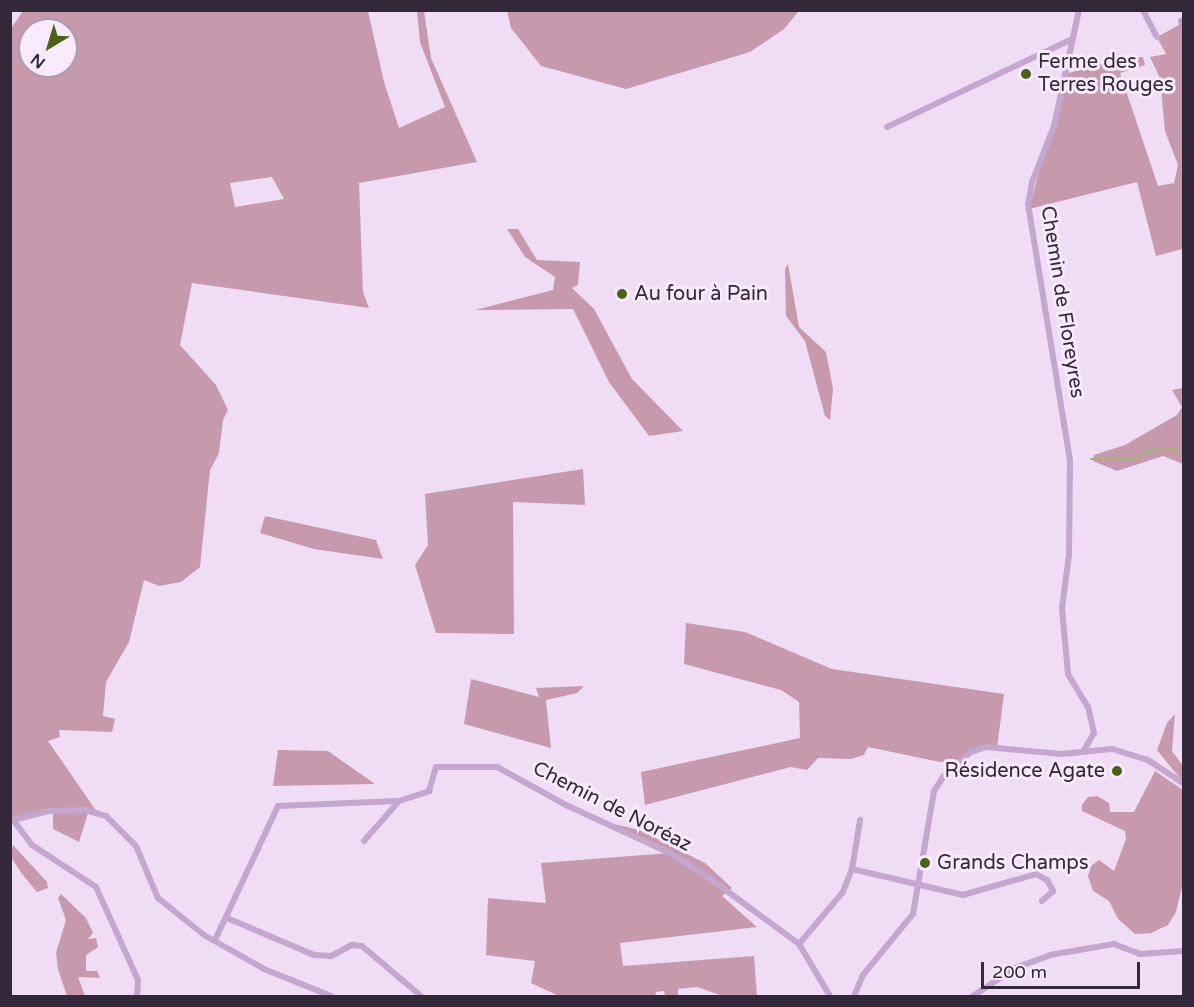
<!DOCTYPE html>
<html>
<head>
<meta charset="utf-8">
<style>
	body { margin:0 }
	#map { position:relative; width:1194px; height:1007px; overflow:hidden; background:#f0dcf5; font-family:"Varela Round",sans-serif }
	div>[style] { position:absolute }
	.green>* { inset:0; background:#c69aac }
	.stream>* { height:1.5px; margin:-0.75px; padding:0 0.75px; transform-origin:0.75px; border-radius:0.75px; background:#a3b678 }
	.minor>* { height:6px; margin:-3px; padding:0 3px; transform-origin:3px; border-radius:3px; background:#c4a6cf }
	.dots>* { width:16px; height:16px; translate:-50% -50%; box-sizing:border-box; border:3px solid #f8e9fc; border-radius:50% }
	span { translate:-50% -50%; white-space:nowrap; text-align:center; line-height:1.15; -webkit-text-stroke:6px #f8e9fc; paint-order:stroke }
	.poi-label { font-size:20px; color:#33283a }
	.left { translate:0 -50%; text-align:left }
	.right { translate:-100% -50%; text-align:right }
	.street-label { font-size:20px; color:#33283a }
	.frame { position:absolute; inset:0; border:12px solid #33283a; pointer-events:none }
	.north { position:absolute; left:18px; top:18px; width:60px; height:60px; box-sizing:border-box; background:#f8e9fc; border:2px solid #a99cae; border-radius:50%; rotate:218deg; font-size:16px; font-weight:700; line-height:24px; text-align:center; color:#33283a }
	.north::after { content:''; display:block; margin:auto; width:21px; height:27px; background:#496118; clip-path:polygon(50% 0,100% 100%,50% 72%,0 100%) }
	.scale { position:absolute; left:981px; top:962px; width:159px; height:27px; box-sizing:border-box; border:3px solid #33283a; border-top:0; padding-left:8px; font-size:18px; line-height:21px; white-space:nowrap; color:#33283a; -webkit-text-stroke:4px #f8e9fc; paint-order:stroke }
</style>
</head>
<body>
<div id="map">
	<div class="green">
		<i style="clip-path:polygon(evenodd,23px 11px,368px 11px,384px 82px,399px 128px,445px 107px,420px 42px,417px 11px,424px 11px,431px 58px,477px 162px,359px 183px,363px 292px,369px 308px,192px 283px,180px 345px,216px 385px,228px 410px,223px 420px,219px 453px,210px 470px,200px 567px,181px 582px,159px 586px,144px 580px,129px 642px,106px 682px,103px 716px,115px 719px,112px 732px,59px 730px,60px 737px,48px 741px,97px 812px,50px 811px,10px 821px,10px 30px,23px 11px,30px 30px,66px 30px,66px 66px,30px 66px,30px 30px,23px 11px,272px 177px,284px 199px,235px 207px,230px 183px,272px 177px)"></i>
		<i style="clip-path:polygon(507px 11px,507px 10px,799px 11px,784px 29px,750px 52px,626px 89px,541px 66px,511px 28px)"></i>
		<i style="clip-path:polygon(1183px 17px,1182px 249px,1156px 256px,1137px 182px,1029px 209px,1065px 74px,1108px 62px,1107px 54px,1116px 52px,1123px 58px,1143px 57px,1145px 65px,1120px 73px,1158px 186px,1174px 183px,1178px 165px,1165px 131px,1160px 78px,1150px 57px,1166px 54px,1157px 37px,1179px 25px,1178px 19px)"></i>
		<i style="clip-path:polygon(507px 229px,518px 229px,537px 260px,580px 262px,578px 285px,572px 288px,594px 309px,632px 379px,683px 431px,649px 436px,609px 382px,573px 309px,475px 310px,553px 290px,555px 277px,525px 257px)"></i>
		<i style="clip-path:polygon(788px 264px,799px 327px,826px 352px,833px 389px,830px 420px,825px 416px,805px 341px,786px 316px,785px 269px)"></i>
		<i style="clip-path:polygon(1183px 388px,1183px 464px,1163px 456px,1117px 471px,1093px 461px,1094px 455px,1125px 445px,1177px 415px,1182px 407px,1172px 390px)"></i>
		<i style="clip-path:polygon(583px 469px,585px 505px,513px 502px,514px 634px,436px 633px,415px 565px,428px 545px,425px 494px)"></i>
		<i style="clip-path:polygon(265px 516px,376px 540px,383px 559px,314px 549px,260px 533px)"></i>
		<i style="clip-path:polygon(686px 623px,745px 632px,832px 669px,1004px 694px,997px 748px,986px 747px,960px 761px,940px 762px,868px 747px,864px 755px,851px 759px,818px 758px,807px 770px,791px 767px,645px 805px,641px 772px,800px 738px,799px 702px,781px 690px,684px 664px)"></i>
		<i style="clip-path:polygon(471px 679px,539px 697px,536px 688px,584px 686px,577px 693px,546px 700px,551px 748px,464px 724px)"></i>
		<i style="clip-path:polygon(1175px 714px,1172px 751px,1183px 766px,1183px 782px,1157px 750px,1167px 723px)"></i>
		<i style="clip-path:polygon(278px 750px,328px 751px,375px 784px,273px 786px)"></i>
		<i style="clip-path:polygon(1155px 771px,1183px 790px,1183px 883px,1176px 912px,1168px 925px,1151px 933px,1135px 934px,1118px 919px,1109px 901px,1093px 891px,1088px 876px,1091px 866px,1099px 860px,1114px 871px,1126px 839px,1125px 831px,1082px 811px,1082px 805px,1088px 797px,1097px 796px,1109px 803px,1110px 812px,1134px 812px)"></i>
		<i style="clip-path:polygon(72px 812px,88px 813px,79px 842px,53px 829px,53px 814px)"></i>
		<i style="clip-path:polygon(597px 820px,639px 830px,705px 863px,732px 888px,722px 896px,757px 927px,620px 943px,623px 966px,754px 956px,757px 996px,723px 996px,697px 987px,678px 989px,678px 996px,665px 995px,664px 991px,656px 992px,655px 996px,559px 996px,531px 983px,535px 961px,486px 955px,488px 898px,546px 903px,541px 863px,669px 853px)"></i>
		<i style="clip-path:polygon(13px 845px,47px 882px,48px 888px,37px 892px,22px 874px,11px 857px)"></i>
		<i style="clip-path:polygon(61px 894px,86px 918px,93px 933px,88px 939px,96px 938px,98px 947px,86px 955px,86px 971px,97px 971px,100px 978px,78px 977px,85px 996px,67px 996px,58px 969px,56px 953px,66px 920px,58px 898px)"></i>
	</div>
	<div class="stream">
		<i style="left:1091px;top:459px;width:44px;rotate:-1.3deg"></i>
		<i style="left:1135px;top:458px;width:19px;rotate:-25deg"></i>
		<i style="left:1152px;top:450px;width:21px;rotate:-3deg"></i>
		<i style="left:1173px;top:449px;width:12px;rotate:24deg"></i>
	</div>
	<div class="minor">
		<i style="left:1079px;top:10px;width:119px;rotate:102.2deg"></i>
		<i style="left:1054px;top:126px;width:60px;rotate:111.4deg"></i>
		<i style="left:1032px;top:182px;width:22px;rotate:100deg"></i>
		<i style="left:1028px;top:204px;width:260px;rotate:80.7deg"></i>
		<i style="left:1070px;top:461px;width:94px;rotate:90.6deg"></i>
		<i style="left:1069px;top:555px;width:53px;rotate:97.5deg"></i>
		<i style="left:1062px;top:608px;width:66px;rotate:84.8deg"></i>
		<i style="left:1068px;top:674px;width:39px;rotate:59deg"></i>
		<i style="left:1088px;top:707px;width:27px;rotate:77deg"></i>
		<i style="left:1094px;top:733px;width:20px;rotate:120deg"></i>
		<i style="left:1143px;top:10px;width:30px;rotate:63deg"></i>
		<i style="left:887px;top:127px;width:205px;rotate:-25.4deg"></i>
		<i style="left:364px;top:841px;width:53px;rotate:-48.8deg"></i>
		<i style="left:399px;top:801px;width:32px;rotate:-18deg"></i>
		<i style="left:429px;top:791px;width:25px;rotate:-74deg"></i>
		<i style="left:436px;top:767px;width:61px"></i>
		<i style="left:497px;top:767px;width:79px;rotate:28.8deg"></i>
		<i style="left:566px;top:805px;width:115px;rotate:24.8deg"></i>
		<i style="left:670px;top:853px;width:50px;rotate:32.7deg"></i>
		<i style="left:712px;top:880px;width:108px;rotate:36.3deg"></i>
		<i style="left:799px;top:944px;width:61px;rotate:59.2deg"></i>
		<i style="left:852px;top:869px;width:114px;rotate:13.2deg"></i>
		<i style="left:963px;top:895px;width:76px;rotate:-16deg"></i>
		<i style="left:1036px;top:874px;width:13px;rotate:29deg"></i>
		<i style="left:1047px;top:880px;width:13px;rotate:61deg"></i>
		<i style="left:1053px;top:891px;width:15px;rotate:138deg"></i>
		<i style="left:227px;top:918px;width:95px;rotate:23deg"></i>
		<i style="left:314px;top:955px;width:17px;rotate:3deg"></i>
		<i style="left:331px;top:956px;width:24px;rotate:-28deg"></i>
		<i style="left:352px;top:945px;width:10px;rotate:6deg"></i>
		<i style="left:362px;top:946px;width:77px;rotate:40.3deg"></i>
		<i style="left:215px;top:940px;width:148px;rotate:-64.8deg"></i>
		<i style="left:278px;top:806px;width:120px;rotate:-2.4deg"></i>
		<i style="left:799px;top:944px;width:68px;rotate:-49.8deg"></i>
		<i style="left:843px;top:892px;width:25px;rotate:-69deg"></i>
		<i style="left:852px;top:869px;width:50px;rotate:-80.7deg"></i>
		<i style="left:137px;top:996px;width:16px;rotate:-86deg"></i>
		<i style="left:138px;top:980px;width:102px;rotate:-114.3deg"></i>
		<i style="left:96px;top:887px;width:77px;rotate:-146.7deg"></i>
		<i style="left:32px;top:845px;width:31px;rotate:-127deg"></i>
		<i style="left:13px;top:820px;width:38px;rotate:-14deg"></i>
		<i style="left:50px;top:811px;width:35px;rotate:-2deg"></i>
		<i style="left:85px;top:810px;width:22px;rotate:16deg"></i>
		<i style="left:106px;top:816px;width:42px;rotate:45deg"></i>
		<i style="left:136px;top:846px;width:56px;rotate:67.1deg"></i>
		<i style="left:158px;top:898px;width:59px;rotate:38.8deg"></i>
		<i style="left:204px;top:935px;width:69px;rotate:29.5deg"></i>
		<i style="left:264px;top:969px;width:72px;rotate:21.9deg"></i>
		<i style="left:854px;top:996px;width:23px;rotate:-67deg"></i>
		<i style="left:863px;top:975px;width:79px;rotate:-50.7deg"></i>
		<i style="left:913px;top:914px;width:125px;rotate:-80.3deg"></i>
		<i style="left:934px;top:791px;width:17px;rotate:-57deg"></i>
		<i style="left:943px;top:777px;width:38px;rotate:-42deg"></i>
		<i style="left:971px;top:752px;width:16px;rotate:-18deg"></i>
		<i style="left:986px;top:747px;width:76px;rotate:5.3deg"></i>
		<i style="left:1062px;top:754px;width:50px;rotate:-5.7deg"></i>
		<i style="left:1112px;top:749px;width:38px;rotate:17deg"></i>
		<i style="left:1148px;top:760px;width:43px;rotate:33.7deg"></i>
		<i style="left:973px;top:996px;width:50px;rotate:-33.7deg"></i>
		<i style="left:1015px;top:968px;width:37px;rotate:-20deg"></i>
		<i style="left:1050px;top:955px;width:65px;rotate:-9.8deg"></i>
		<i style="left:1114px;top:944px;width:28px;rotate:21deg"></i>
		<i style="left:1140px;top:954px;width:44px;rotate:-3.9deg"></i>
	</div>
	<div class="dots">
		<i style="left:1026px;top:74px;background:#496118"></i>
		<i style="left:622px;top:294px;background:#496118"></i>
		<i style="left:1117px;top:771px;background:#496118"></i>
		<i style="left:925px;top:863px;background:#496118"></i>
	</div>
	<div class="poi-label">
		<span class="left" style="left:1038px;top:74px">Ferme des<br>Terres Rouges</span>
		<span class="left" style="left:634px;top:294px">Au four à Pain</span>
		<span class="right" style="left:1105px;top:771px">Résidence Agate</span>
		<span class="left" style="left:937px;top:863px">Grands Champs</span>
	</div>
	<div class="street-label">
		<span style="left:1062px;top:302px;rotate:81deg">Chemin de Floreyres</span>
		<span style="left:612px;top:807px;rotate:27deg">Chemin de Noréaz</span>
	</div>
	<div class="frame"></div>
	<div class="north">N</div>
	<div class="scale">200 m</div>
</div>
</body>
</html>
